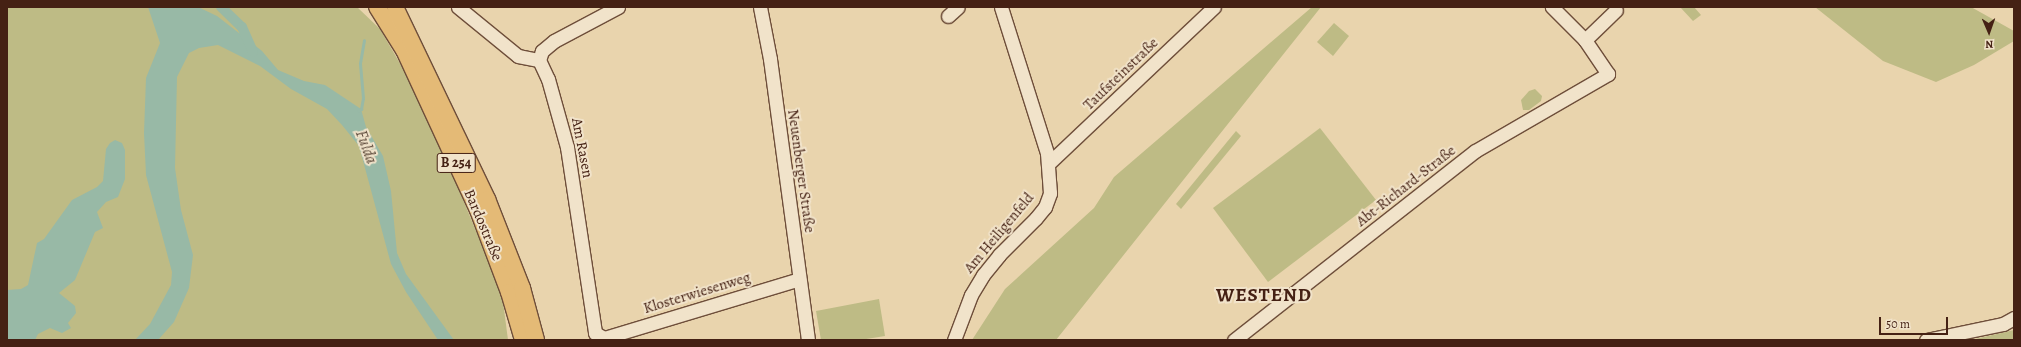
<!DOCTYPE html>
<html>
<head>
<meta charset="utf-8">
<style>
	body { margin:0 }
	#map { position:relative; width:2021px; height:347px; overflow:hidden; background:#e9d4ad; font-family:Alegreya,serif }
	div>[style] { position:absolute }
	.green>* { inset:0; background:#bebb85 }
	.water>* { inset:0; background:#98b9a6 }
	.stream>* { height:3px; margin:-1.5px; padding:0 1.5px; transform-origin:1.5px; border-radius:1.5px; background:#98b9a6 }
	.canal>* { height:10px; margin:-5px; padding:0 5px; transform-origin:5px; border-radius:5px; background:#98b9a6 }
	.roads { filter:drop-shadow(1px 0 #6e4e3a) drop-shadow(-1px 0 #6e4e3a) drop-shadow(0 1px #6e4e3a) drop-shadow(0 -1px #6e4e3a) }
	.minor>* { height:13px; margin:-6.5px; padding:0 6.5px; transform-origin:6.5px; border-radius:6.5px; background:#f1e3ca }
	.major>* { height:16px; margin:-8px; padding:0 8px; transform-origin:8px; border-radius:8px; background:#e4ba76 }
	span { translate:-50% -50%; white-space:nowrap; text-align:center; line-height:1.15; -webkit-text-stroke:4px #f1e3ca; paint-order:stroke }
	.shield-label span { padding:1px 3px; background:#f1e3ca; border:1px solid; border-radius:3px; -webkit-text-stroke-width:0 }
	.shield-label { font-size:14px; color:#452114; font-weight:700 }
	.street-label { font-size:15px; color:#452114 }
	.water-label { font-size:16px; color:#5a4738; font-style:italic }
	.district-label { font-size:19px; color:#452114; font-weight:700; letter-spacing:1px }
	.frame { position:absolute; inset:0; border:8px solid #452114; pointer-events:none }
	.north { position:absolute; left:1969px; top:12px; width:40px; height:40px; -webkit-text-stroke:3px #f1e3ca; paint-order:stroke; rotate:178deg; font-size:11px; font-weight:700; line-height:16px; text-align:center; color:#452114 }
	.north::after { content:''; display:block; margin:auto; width:14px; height:18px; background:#452114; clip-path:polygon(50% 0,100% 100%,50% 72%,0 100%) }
	.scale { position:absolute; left:1879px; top:317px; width:69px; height:18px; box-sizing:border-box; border:2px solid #452114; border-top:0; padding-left:5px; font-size:12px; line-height:14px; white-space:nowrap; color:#452114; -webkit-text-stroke:3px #f1e3ca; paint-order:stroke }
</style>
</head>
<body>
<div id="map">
	<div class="green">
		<i style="clip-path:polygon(7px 7px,357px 7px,380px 29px,424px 105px,502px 294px,508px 340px,7px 340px)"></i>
		<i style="clip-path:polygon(1312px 7px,1321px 7px,1056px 340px,972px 340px,1005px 289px,1094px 208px,1114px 177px)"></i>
		<i style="clip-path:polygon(1680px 7px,1694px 7px,1701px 15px,1693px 21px)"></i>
		<i style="clip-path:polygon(1815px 7px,1971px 7px,2014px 31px,2014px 41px,1974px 65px,1936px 82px,1883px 61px)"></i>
		<i style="clip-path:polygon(1334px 23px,1349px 36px,1333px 56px,1317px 42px)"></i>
		<i style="clip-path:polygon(1535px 89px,1542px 96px,1541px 101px,1529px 110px,1523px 110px,1521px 100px,1529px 91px)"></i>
		<i style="clip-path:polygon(1320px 128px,1376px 200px,1268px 282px,1213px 208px)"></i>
		<i style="clip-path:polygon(1236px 131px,1241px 136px,1181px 209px,1176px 204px)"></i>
		<i style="clip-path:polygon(879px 299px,885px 336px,860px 340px,821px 340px,816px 311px)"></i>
		<i style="clip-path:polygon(2014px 330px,2014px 340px,1971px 340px)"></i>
	</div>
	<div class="water">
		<i style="clip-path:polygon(148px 7px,198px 7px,217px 16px,262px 51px,278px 70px,304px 81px,325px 85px,361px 109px,366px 127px,383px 156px,391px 191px,397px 253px,406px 274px,454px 340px,438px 340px,406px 292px,391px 264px,359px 146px,342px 125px,327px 109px,291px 89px,260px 66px,218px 45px,199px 48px,189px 53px,177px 77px,175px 168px,181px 210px,193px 255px,189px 288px,174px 322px,158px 340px,135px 340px,150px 324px,171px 285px,172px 272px,146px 175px,144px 133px,146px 78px,160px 43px)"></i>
		<i style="clip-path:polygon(115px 140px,122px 143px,125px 150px,125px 179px,118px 197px,106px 202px,97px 212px,103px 228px,95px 232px,75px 280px,59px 293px,75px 306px,76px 313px,68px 323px,71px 328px,62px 333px,50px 328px,38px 334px,35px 340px,7px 340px,7px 290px,21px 289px,28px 285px,37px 243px,44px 239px,72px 200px,97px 187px,103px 181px,106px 149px,110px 143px)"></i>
	</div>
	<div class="stream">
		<i style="left:358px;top:111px;width:4px;rotate:-34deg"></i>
		<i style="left:361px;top:109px;width:11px;rotate:-80deg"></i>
		<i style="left:363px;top:98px;width:35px;rotate:-95deg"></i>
		<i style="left:360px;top:63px;width:23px;rotate:-80deg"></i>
	</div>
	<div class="canal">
		<i style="left:221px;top:7px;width:29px;rotate:44deg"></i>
		<i style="left:242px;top:27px;width:27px;rotate:66deg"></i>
	</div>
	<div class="roads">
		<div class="minor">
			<i style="left:458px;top:7px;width:77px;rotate:39.2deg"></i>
			<i style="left:518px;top:56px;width:21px;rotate:11deg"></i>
			<i style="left:618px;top:7px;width:72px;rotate:152deg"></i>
			<i style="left:554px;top:41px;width:16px;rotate:140deg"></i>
			<i style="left:542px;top:51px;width:9px;rotate:108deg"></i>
			<i style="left:539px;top:60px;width:21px;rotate:65deg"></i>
			<i style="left:548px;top:79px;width:71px;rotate:74.4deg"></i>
			<i style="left:567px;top:147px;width:188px;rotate:81.4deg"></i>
			<i style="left:595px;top:333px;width:10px;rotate:29deg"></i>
			<i style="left:604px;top:338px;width:204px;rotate:-16.8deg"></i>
			<i style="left:760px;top:7px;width:53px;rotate:79.1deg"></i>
			<i style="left:770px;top:59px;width:284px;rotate:82.3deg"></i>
			<i style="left:948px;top:16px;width:13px;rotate:-42deg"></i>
			<i style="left:1585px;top:40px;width:43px;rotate:-44.1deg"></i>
			<i style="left:1049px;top:163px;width:227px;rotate:-43.4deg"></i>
			<i style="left:954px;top:340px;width:48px;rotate:-69.3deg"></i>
			<i style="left:971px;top:295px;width:23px;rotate:-59deg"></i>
			<i style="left:983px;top:275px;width:26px;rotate:-51deg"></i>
			<i style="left:999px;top:255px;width:52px;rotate:-45deg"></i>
			<i style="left:1036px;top:218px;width:14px;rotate:-51deg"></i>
			<i style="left:1045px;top:207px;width:15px;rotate:-70deg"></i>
			<i style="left:1050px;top:193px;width:40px;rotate:-94.3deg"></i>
			<i style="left:1047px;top:153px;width:153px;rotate:-107.5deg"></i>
			<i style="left:1234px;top:340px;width:306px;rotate:-38.1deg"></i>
			<i style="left:1475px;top:151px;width:154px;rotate:-30.1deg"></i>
			<i style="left:1608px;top:74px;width:41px;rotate:-124.1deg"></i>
			<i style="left:1585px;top:40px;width:47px;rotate:-135deg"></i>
			<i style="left:1926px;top:340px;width:79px;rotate:-11.7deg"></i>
			<i style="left:2003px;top:324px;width:13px;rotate:-29deg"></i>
		</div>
		<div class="major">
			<i style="left:377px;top:7px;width:51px;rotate:57.9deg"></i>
			<i style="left:404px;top:50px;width:176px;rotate:65.2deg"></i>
			<i style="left:478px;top:210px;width:88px;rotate:69.3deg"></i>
			<i style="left:509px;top:292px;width:50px;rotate:73.7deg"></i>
			<i style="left:395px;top:7px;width:213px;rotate:64.4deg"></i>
			<i style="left:487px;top:199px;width:96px;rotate:68.5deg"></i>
			<i style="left:522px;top:288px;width:54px;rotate:74.9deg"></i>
		</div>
	</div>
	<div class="shield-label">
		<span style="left:456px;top:163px">B 254</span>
	</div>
	<div class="street-label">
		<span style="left:1121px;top:74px;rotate:-44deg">Taufsteinstraße</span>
		<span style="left:582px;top:148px;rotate:79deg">Am Rasen</span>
		<span style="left:801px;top:171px;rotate:82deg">Neuenberger Straße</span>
		<span style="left:1406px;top:186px;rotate:-38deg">Abt-Richard-Straße</span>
		<span style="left:483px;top:225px;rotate:67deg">Bardostraße</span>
		<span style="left:999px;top:233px;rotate:-50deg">Am Heiligenfeld</span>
		<span style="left:697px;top:293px;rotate:-17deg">Klosterwiesenweg</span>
	</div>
	<div class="water-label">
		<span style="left:366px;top:147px;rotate:70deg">Fulda</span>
	</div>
	<div class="district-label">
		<span style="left:1264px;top:296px">WESTEND</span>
	</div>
	<div class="frame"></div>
	<div class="north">N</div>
	<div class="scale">50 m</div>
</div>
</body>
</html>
